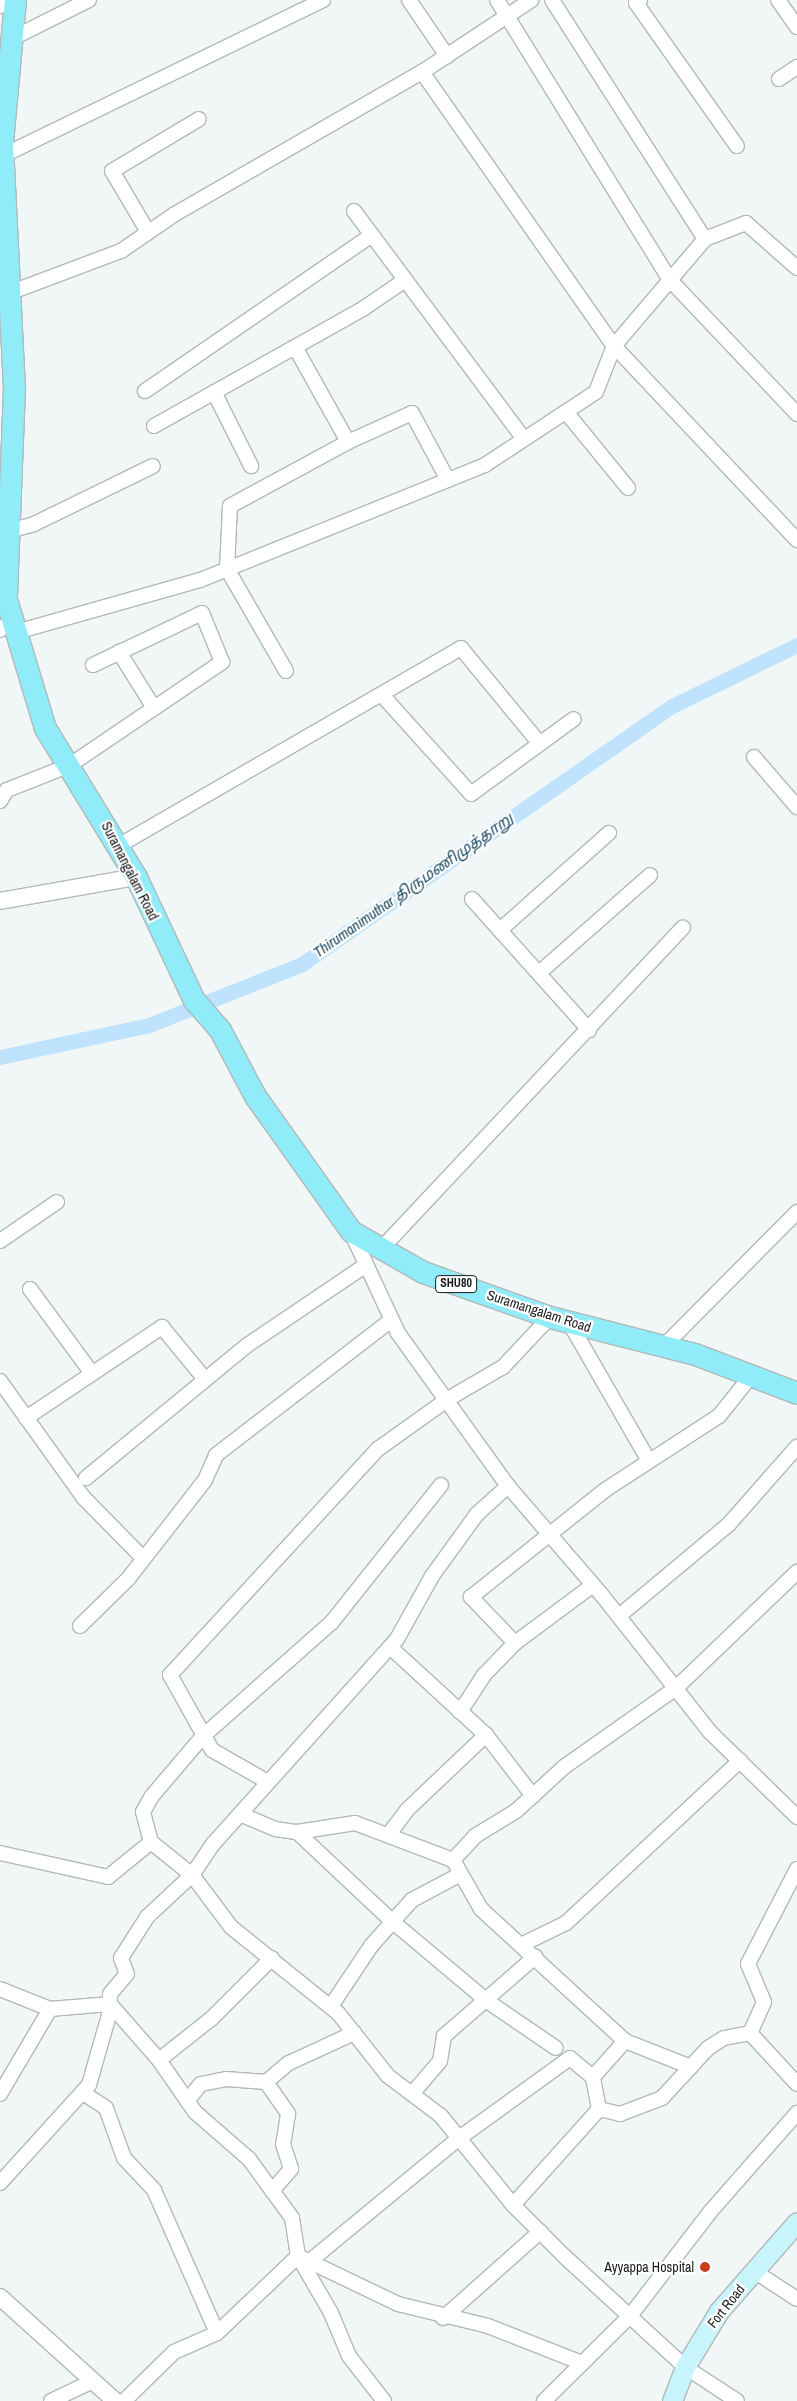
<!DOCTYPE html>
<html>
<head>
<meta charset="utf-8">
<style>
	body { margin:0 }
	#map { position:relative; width:797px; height:2401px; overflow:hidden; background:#f1f7f6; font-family:"Archivo Narrow","Noto Sans Tamil",sans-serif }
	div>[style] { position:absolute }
	.canal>* { height:15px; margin:-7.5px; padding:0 7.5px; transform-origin:7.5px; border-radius:7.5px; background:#bfe3fc }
	.roads { filter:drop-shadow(1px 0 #b2b9b7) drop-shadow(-1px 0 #b2b9b7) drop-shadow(0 1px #b2b9b7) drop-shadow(0 -1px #b2b9b7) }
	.minor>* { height:14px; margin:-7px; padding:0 7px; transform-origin:7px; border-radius:7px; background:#fff }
	.tertiary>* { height:16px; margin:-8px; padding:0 8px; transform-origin:8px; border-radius:8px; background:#fff }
	.secondary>* { height:19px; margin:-9.5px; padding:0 9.5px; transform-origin:9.5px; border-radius:9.5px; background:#c8f5fc }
	.primary>* { height:21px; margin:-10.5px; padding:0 10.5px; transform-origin:10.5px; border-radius:10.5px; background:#90ecf9 }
	.dots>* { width:14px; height:14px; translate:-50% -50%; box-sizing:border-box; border:2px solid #fff; border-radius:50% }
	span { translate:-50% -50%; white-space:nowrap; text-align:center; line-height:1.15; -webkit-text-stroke:4.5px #fff; paint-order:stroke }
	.shield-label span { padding:1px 4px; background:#fff; border:1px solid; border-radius:4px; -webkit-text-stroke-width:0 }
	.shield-label { font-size:12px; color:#191b1b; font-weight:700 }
	.street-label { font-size:14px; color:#191b1b }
	.poi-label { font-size:14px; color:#191b1b }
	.right { translate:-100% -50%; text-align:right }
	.water-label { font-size:15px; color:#14445f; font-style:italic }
</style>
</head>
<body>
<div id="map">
	<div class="canal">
		<i style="left:0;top:1057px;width:152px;rotate:-12.1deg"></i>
		<i style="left:149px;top:1025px;width:165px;rotate:-21.7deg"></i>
		<i style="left:302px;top:964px;width:451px;rotate:-34.9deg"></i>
		<i style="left:672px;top:706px;width:139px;rotate:-26deg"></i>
	</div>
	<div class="roads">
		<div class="minor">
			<i style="left:409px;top:0;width:68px;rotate:55.8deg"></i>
			<i style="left:497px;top:0;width:329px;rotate:58.3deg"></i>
			<i style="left:670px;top:280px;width:185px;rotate:46.5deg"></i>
			<i style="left:552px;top:0;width:284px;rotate:57.4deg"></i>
			<i style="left:705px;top:239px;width:140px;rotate:130.4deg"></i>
			<i style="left:614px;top:346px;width:267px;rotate:46.7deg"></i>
			<i style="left:640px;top:0;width:5px;rotate:143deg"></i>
			<i style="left:636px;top:3px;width:175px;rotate:54.8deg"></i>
			<i style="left:778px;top:0;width:33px;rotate:55deg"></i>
			<i style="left:0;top:6px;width:12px;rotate:-31deg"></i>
			<i style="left:11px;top:39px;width:87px;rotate:-26.6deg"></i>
			<i style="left:422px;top:72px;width:131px;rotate:-33.4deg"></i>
			<i style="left:779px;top:79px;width:22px;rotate:-34deg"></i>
			<i style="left:2px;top:156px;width:357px;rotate:-25.9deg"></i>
			<i style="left:354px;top:211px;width:284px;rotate:53.3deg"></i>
			<i style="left:148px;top:232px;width:71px;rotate:-120.5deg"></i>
			<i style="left:112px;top:171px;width:101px;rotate:-30.9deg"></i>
			<i style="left:705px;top:239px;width:44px;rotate:-21.3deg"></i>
			<i style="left:746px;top:223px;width:68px;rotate:41.4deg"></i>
			<i style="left:9px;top:293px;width:120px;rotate:-20.6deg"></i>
			<i style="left:121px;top:251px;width:65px;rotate:-34.4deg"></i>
			<i style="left:175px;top:214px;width:285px;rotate:-29.9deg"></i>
			<i style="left:422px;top:72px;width:335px;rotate:55deg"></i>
			<i style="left:614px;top:346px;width:49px;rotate:111.4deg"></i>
			<i style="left:596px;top:392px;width:133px;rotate:146.7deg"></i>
			<i style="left:485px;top:465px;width:307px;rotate:158deg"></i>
			<i style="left:200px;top:580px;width:191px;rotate:164.2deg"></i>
			<i style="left:295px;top:347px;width:109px;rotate:60.8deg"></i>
			<i style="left:145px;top:391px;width:275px;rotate:-34.5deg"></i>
			<i style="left:214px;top:392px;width:83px;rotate:63.4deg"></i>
			<i style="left:566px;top:412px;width:98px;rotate:50.8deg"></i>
			<i style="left:154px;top:426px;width:241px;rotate:-29.3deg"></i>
			<i style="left:364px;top:308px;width:50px;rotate:-34.3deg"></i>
			<i style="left:1px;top:533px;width:34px;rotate:-15deg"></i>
			<i style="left:34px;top:524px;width:132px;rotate:-26deg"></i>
			<i style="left:0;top:630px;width:16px;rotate:-40deg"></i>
			<i style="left:119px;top:652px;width:66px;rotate:58deg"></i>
			<i style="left:286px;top:671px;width:118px;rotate:-120deg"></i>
			<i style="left:227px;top:569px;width:63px;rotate:-87.3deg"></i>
			<i style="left:230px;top:506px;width:134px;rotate:-28.5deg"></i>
			<i style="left:348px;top:442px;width:70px;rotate:-24.4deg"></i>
			<i style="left:412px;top:413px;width:76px;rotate:61.8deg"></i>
			<i style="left:382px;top:695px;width:133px;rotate:48deg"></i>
			<i style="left:471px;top:794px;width:127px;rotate:-36.1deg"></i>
			<i style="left:754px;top:757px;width:66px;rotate:49.3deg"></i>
			<i style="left:0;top:801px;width:13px;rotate:-58deg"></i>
			<i style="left:7px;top:790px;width:68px;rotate:-21.6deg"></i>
			<i style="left:70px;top:765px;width:184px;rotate:-34.1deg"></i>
			<i style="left:222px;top:662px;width:53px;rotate:-112.2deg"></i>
			<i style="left:202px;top:613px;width:121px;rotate:154.5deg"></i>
			<i style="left:118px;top:846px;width:396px;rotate:-30deg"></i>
			<i style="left:461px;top:648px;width:124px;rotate:50.5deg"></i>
			<i style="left:472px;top:899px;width:176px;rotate:48.2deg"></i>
			<i style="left:500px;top:930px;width:146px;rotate:-41.7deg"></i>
			<i style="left:539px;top:973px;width:148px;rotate:-41.4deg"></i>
			<i style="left:351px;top:1232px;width:111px;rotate:65deg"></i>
			<i style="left:398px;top:1333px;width:188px;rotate:54.3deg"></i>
			<i style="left:508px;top:1486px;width:143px;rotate:49.3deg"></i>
			<i style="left:601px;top:1594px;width:176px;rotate:51.7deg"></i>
			<i style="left:710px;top:1732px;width:122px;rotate:44.3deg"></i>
			<i style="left:0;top:1241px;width:69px;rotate:-34.4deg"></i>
			<i style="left:381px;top:1249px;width:441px;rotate:-46.8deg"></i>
			<i style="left:30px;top:1289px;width:103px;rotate:53.7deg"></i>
			<i style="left:569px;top:1322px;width:160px;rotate:60.1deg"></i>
			<i style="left:664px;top:1346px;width:189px;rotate:-45.2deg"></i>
			<i style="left:0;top:1381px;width:143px;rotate:54.4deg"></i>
			<i style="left:83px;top:1497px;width:86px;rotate:45.5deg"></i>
			<i style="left:26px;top:1418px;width:164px;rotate:-33.8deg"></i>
			<i style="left:162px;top:1327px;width:66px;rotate:50.5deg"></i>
			<i style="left:86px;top:1478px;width:207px;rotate:-39.5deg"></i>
			<i style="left:246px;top:1346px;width:145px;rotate:-34deg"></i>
			<i style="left:619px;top:1616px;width:143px;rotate:-39.9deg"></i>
			<i style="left:729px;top:1524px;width:103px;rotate:-48.6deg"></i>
			<i style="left:80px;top:1626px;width:67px;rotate:-44.4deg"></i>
			<i style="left:128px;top:1579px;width:125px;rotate:-52.1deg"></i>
			<i style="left:205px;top:1480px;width:27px;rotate:-66deg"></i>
			<i style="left:216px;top:1455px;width:221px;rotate:-37.6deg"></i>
			<i style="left:515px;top:1643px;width:64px;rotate:-133.7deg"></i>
			<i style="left:471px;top:1597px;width:171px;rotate:-38.6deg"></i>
			<i style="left:605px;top:1490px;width:136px;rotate:-33deg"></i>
			<i style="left:719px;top:1416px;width:51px;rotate:-51.3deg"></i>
			<i style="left:460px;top:1712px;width:44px;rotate:-57deg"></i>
			<i style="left:484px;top:1675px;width:45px;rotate:-45.9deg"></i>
			<i style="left:515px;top:1643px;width:97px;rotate:-36.6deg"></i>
			<i style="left:486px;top:1735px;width:77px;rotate:52.4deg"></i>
			<i style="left:268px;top:1782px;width:64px;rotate:-150.3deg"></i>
			<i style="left:212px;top:1750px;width:86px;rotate:-119.2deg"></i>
			<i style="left:170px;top:1675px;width:307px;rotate:-47.4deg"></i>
			<i style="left:378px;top:1449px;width:86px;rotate:-35.5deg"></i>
			<i style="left:448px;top:1399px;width:64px;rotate:-30.2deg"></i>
			<i style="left:503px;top:1367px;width:69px;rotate:-46.8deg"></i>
			<i style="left:240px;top:1814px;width:38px;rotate:23deg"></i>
			<i style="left:275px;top:1829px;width:22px;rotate:8deg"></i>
			<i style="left:297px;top:1832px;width:59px;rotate:-8.8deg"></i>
			<i style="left:355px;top:1823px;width:105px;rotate:20.7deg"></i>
			<i style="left:297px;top:1832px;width:132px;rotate:43.2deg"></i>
			<i style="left:393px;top:1922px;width:123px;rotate:40deg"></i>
			<i style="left:487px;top:2001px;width:83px;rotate:34.3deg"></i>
			<i style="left:389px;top:1834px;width:31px;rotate:-53deg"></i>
			<i style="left:408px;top:1809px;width:108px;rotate:-43.5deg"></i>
			<i style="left:486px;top:1735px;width:130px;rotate:-137.5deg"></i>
			<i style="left:151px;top:1842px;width:31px;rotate:-105deg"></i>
			<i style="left:143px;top:1812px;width:18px;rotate:-61deg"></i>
			<i style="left:152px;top:1796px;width:79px;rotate:-49.6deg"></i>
			<i style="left:203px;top:1736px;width:172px;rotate:-41.5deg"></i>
			<i style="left:332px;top:1622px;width:175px;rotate:-51.5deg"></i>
			<i style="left:0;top:1853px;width:111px;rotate:12.5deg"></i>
			<i style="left:108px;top:1877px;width:55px;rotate:-39.1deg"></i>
			<i style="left:151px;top:1842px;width:53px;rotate:38.8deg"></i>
			<i style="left:192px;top:1875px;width:65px;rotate:53.1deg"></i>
			<i style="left:231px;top:1927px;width:137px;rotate:38.8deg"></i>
			<i style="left:338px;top:2013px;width:80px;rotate:51.6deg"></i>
			<i style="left:388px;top:2076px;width:66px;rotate:37deg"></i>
			<i style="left:441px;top:2116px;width:114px;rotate:51deg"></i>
			<i style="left:513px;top:2205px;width:72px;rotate:45deg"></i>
			<i style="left:564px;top:2256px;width:164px;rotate:42.5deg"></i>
			<i style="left:685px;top:2367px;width:62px;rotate:33.2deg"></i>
			<i style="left:797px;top:1869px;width:107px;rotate:117.3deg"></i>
			<i style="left:748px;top:1964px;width:41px;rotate:67.2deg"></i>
			<i style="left:764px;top:2002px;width:34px;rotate:114deg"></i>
			<i style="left:750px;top:2033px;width:69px;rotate:47.3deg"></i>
			<i style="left:521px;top:1945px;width:50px;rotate:-26.1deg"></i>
			<i style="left:566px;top:1923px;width:238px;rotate:-43deg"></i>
			<i style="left:0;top:1989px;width:54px;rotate:21.8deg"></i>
			<i style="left:50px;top:2009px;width:60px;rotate:-4.8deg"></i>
			<i style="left:110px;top:2004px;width:74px;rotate:48.8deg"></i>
			<i style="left:159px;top:2060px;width:63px;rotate:55.3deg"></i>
			<i style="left:195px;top:2112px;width:72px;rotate:41deg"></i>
			<i style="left:249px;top:2159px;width:73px;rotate:53.9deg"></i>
			<i style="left:292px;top:2218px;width:38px;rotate:81deg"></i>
			<i style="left:298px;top:2256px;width:111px;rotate:25.6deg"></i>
			<i style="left:398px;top:2304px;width:93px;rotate:13.7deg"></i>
			<i style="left:488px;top:2326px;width:101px;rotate:21.5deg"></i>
			<i style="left:331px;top:2006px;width:72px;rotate:-56.3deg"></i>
			<i style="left:371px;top:1946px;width:62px;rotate:-48.3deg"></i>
			<i style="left:412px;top:1900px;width:55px;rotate:-28deg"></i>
			<i style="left:625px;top:2041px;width:71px;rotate:21.5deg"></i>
			<i style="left:159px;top:2060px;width:66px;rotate:-38.3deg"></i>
			<i style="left:211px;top:2019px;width:86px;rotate:-45deg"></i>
			<i style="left:266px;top:2082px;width:39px;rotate:55deg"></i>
			<i style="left:288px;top:2114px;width:30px;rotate:99deg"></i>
			<i style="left:283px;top:2144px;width:26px;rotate:72deg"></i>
			<i style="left:291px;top:2169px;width:29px;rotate:131deg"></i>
			<i style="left:83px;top:2093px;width:27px;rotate:33deg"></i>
			<i style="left:106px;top:2108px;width:53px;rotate:70.2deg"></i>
			<i style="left:124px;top:2158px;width:44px;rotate:46.8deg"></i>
			<i style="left:154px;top:2190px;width:156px;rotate:66.2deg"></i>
			<i style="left:217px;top:2333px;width:112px;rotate:-43.5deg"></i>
			<i style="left:298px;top:2256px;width:66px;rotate:59.9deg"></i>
			<i style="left:331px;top:2313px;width:47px;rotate:67.3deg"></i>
			<i style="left:349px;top:2356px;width:57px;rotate:52.1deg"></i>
			<i style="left:0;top:2094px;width:99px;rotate:-59.5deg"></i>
			<i style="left:412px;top:2094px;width:43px;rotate:-49.7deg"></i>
			<i style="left:440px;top:2061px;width:25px;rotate:-81deg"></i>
			<i style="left:444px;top:2036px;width:121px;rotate:-41deg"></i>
			<i style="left:187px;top:2101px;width:22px;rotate:-51deg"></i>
			<i style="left:201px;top:2084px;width:25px;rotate:-11deg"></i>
			<i style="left:226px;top:2079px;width:40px;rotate:4.3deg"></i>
			<i style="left:266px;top:2082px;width:30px;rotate:-40deg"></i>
			<i style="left:289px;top:2063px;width:72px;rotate:-24.8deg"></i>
			<i style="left:599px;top:2109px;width:22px;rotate:13deg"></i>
			<i style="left:620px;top:2114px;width:45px;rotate:-20.9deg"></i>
			<i style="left:662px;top:2098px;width:68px;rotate:-47.4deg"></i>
			<i style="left:708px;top:2048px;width:19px;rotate:-32deg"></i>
			<i style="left:724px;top:2038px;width:26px;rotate:-11deg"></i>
			<i style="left:0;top:2183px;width:132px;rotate:-47.8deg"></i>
			<i style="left:89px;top:2085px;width:73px;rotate:-74.1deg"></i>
			<i style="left:109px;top:2015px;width:21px;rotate:-87deg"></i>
			<i style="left:110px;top:1994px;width:26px;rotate:-50deg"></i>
			<i style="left:127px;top:1974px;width:17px;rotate:-111deg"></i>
			<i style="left:121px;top:1958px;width:49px;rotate:-57.6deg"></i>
			<i style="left:147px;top:1917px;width:62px;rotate:-43deg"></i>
			<i style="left:192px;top:1875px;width:37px;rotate:-56deg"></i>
			<i style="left:213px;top:1844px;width:275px;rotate:-48.1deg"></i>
			<i style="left:397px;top:1639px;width:72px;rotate:-60.9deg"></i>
			<i style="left:432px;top:1576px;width:77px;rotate:-54deg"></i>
			<i style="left:477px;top:1514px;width:42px;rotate:-42.1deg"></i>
			<i style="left:513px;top:2205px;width:129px;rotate:-48.1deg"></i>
			<i style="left:599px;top:2109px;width:33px;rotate:-101deg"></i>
			<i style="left:593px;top:2077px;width:48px;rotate:-48.4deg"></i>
			<i style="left:625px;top:2041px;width:195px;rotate:-137.5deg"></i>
			<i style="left:481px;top:1909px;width:56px;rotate:-119.7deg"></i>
			<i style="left:453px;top:1860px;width:33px;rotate:-47deg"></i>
			<i style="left:475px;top:1836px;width:48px;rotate:-31.4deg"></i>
			<i style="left:516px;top:1811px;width:65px;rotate:-42.5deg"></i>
			<i style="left:564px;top:1767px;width:137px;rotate:-35.2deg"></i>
			<i style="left:676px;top:1688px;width:168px;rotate:-43.8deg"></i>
			<i style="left:310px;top:2261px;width:192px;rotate:-39.5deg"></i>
			<i style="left:458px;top:2139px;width:138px;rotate:-35.9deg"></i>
			<i style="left:570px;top:2058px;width:30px;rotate:40deg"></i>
			<i style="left:754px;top:2271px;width:51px;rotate:33.1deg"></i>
			<i style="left:443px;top:2318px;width:130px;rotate:-41.6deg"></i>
			<i style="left:51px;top:2401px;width:47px;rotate:-25.5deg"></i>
			<i style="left:124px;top:2401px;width:70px;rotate:-44.4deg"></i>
			<i style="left:174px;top:2352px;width:47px;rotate:-23.8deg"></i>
			<i style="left:544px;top:2401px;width:121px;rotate:-44.7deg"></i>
			<i style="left:630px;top:2316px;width:131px;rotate:-52.4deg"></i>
			<i style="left:710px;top:2212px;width:132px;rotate:-48.7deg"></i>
		</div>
		<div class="tertiary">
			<i style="left:0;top:901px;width:138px;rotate:-10deg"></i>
			<i style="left:0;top:2297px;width:155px;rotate:42.1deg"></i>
		</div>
		<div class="secondary">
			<i style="left:672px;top:2401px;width:36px;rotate:-69deg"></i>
			<i style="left:685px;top:2367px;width:66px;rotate:-58.7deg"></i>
			<i style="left:719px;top:2311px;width:118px;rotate:-48.8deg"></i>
		</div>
		<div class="primary">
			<i style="left:15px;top:0;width:145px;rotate:95.2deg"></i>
			<i style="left:2px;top:144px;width:243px;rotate:87.2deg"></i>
			<i style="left:14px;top:387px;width:212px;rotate:92.2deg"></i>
			<i style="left:6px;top:599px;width:135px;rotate:73.2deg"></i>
			<i style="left:45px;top:728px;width:175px;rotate:58.6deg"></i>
			<i style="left:136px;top:877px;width:136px;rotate:64.8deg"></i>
			<i style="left:194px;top:1000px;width:40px;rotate:49deg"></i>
			<i style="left:220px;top:1030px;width:75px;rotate:62.1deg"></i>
			<i style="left:255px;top:1096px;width:166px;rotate:54.6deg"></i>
			<i style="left:351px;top:1231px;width:83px;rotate:29.7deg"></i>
			<i style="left:423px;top:1272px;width:135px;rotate:19.5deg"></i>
			<i style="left:550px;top:1317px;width:150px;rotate:14.3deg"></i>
			<i style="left:695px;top:1354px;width:109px;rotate:20.9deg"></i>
		</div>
	</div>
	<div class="dots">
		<i style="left:705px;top:2267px;background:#c73e19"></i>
	</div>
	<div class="shield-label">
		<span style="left:456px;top:1284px">SHU80</span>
	</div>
	<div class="street-label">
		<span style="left:130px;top:871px;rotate:63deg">Suramangalam Road</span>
		<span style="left:539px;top:1311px;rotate:18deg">Suramangalam Road</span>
		<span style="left:726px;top:2306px;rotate:-52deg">Fort Road</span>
	</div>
	<div class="poi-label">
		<span class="right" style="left:694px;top:2267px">Ayyappa Hospital</span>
	</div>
	<div class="water-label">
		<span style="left:413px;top:885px;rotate:-35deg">Thirumanimuthar திருமணிமுத்தாறு</span>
	</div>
</div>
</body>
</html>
